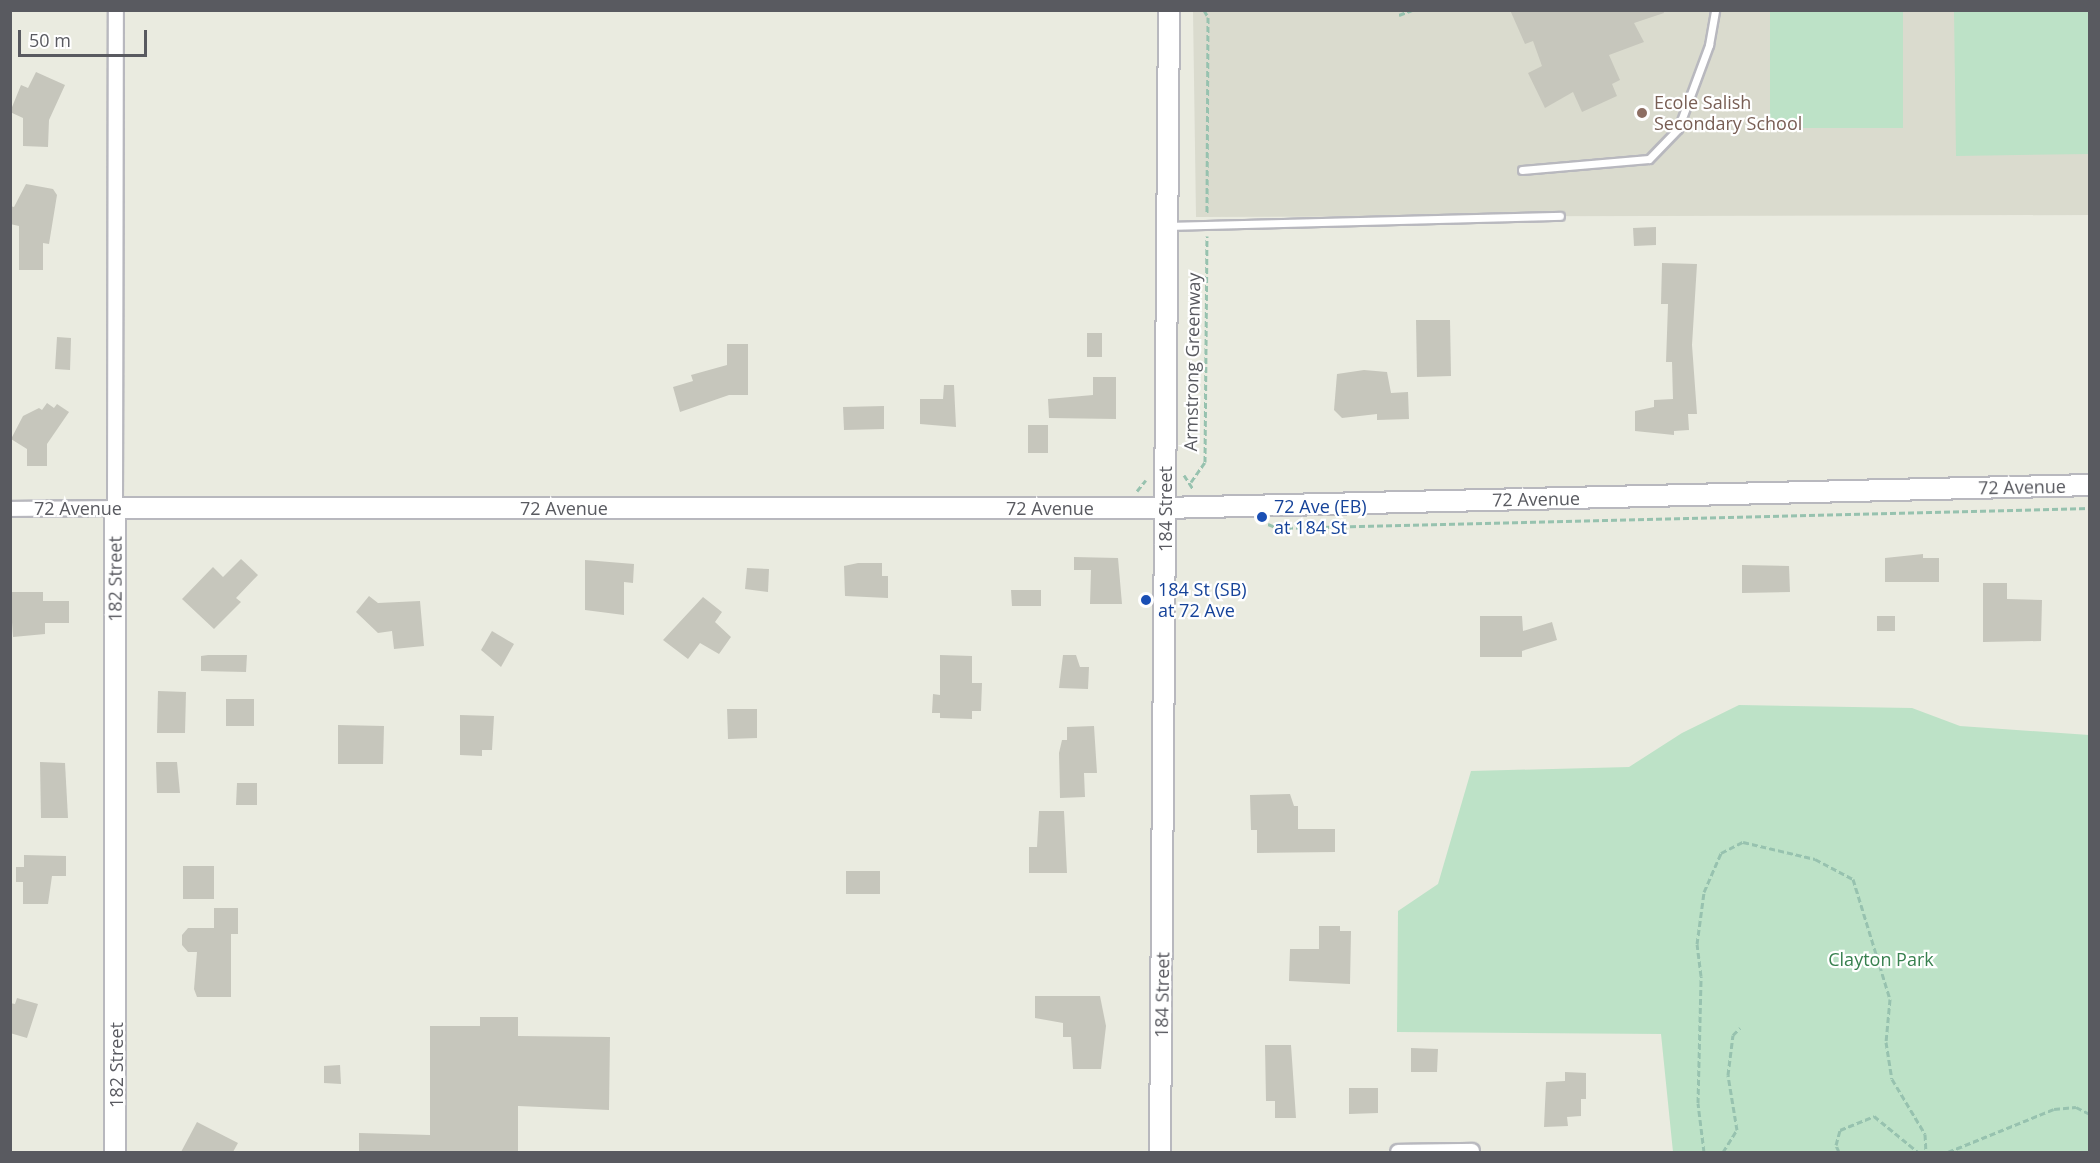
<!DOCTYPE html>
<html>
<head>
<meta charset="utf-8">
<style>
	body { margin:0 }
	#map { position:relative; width:2100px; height:1163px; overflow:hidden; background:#eaebe0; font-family:"Open Sans",sans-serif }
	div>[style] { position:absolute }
	.education>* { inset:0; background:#dadbce }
	.green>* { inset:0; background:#bde2c7 }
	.building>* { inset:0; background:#c6c6bc }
	.path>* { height:3px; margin-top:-1.5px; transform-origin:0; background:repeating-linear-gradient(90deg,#97c2af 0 6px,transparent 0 9px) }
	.roads { filter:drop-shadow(2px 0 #b8b8be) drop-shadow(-2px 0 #b8b8be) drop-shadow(0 2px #b8b8be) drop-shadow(0 -2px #b8b8be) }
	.lane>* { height:7px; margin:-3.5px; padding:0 3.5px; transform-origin:3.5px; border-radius:3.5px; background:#fff }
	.street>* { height:14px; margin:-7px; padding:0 7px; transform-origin:7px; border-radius:7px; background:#fff }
	.secondary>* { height:20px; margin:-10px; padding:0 10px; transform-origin:10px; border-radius:10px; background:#fff }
	.dots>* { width:16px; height:16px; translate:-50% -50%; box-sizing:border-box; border:3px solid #fff; border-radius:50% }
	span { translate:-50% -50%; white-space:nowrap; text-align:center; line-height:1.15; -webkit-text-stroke:4.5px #fff; paint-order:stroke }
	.education-label { font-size:18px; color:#785e54 }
	.left { translate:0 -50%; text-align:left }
	.street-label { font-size:18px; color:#595a60 }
	.transit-label { font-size:18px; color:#164399 }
	.park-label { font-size:18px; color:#38804f }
	.frame { position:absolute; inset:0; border:12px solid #595a60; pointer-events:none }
	.scale { position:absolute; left:18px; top:30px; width:129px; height:27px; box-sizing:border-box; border:3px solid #595a60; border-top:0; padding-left:8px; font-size:18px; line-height:21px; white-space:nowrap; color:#595a60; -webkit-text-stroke:4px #fff; paint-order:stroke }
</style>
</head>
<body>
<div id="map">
	<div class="education">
		<i style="clip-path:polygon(1193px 11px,2089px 11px,2089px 215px,1196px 217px)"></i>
	</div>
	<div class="green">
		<i style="clip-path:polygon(1770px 11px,1903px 11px,1903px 128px,1770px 128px)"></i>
		<i style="clip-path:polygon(1954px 11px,2089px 11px,2089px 154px,1956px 156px)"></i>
		<i style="clip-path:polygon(1739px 705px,1912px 708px,1960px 726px,2089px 735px,2089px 1152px,1673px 1152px,1661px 1034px,1397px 1032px,1398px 911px,1438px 884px,1471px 771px,1629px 767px,1682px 733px)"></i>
	</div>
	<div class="building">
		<i style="clip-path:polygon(1510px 10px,1663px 10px,1664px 13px,1634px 23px,1644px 42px,1609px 55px,1620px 80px,1612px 84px,1617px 96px,1582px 112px,1573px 92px,1545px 108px,1528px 73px,1542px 66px,1533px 41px,1525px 44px)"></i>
		<i style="clip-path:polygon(36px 72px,65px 85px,49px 120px,48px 147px,23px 146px,23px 118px,10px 112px,21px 85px,28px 88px)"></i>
		<i style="clip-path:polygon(26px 184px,53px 189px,57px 195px,49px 244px,43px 243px,43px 270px,19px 270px,19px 226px,10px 224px,10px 206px,14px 207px)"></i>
		<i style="clip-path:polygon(1656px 227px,1656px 245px,1634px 246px,1633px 228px)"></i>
		<i style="clip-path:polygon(1662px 263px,1697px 264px,1692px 345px,1697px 414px,1688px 414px,1689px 430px,1674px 431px,1674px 435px,1635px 431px,1635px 411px,1654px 407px,1654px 400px,1673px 399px,1672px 362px,1666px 362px,1668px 304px,1661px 304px)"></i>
		<i style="clip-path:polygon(1416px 320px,1450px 320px,1451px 376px,1417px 377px)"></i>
		<i style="clip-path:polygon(1087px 333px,1102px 333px,1102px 357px,1087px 357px)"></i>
		<i style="clip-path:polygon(57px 337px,71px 338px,70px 370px,55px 369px)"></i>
		<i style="clip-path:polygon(727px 344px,748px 344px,748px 395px,729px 395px,680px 412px,673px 387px,693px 381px,691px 375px,727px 365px)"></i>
		<i style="clip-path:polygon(1364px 370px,1387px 372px,1391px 393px,1408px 392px,1409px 419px,1377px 420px,1377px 414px,1342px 418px,1334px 410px,1337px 374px)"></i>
		<i style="clip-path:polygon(1093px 377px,1116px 377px,1116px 419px,1049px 418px,1048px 399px,1093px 395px)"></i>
		<i style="clip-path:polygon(944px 385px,954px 385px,956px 427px,920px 424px,920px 399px,943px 399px)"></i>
		<i style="clip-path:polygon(47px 403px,54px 408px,57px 404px,69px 412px,47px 444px,47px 466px,27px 466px,27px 449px,11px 439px,23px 416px,39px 408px,42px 410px)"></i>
		<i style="clip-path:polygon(884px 406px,884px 429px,844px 430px,843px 407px)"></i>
		<i style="clip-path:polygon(1028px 425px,1048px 425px,1048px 453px,1028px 453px)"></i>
		<i style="clip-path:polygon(1923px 554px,1923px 558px,1939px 558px,1939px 582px,1885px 582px,1885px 558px)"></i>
		<i style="clip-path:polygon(1074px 557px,1118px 558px,1122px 604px,1090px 604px,1091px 570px,1074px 570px)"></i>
		<i style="clip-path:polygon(241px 559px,258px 575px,236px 598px,241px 602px,214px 629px,182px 599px,213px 567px,223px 577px)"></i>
		<i style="clip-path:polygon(585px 560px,634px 564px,633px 583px,624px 582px,624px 615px,585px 610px)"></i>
		<i style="clip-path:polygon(858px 563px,882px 563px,882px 576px,888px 576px,888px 598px,845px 596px,844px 566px)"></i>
		<i style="clip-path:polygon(1742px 565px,1789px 566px,1790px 592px,1742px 593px)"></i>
		<i style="clip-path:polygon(747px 568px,769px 569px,768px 592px,745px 589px)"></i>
		<i style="clip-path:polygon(1983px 583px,2007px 583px,2007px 599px,2042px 600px,2041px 641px,1983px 642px)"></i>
		<i style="clip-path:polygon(1011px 590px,1041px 590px,1041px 606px,1012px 606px)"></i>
		<i style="clip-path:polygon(10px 592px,43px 592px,43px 601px,69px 601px,69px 623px,45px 623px,45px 634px,13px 637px)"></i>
		<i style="clip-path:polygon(369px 596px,378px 603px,420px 601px,424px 646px,394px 649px,392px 631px,378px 633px,356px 612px)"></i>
		<i style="clip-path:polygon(703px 597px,722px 612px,715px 622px,731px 637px,719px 654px,700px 643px,688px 659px,663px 640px)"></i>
		<i style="clip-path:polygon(1480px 616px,1522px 616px,1523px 631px,1552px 622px,1557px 640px,1522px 651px,1522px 657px,1480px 657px)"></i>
		<i style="clip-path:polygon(1877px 616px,1895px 616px,1895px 631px,1877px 631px)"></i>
		<i style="clip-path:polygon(492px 631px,514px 644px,501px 667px,481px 650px)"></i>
		<i style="clip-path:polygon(208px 655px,247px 655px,246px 672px,201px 671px,201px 656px)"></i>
		<i style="clip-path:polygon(940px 655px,972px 656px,972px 683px,982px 683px,981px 711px,972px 711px,972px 719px,940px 718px,940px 713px,932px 713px,933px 694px,940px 695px)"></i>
		<i style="clip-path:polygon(1063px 655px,1076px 655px,1080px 667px,1089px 667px,1088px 689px,1059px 688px)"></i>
		<i style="clip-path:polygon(158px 691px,186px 692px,185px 733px,157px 733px)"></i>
		<i style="clip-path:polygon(226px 699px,254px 699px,254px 726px,226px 726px)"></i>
		<i style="clip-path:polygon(727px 709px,757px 709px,757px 738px,728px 739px)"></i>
		<i style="clip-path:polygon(460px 715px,494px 716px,492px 750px,482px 750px,482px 756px,460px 755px)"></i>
		<i style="clip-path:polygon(338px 725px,384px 726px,383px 764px,338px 764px)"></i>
		<i style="clip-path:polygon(1094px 726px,1097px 773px,1084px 773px,1085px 797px,1060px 798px,1059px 753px,1062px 740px,1067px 740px,1067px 727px)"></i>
		<i style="clip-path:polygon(40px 762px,65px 763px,68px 818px,41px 818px)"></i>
		<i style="clip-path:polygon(156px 762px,177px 762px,180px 793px,157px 793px)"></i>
		<i style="clip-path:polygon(237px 783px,257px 783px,257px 805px,236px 805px)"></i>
		<i style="clip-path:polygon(1290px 794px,1294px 806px,1298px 806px,1298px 829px,1335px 829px,1335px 852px,1257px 853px,1257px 830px,1251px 830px,1250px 795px)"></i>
		<i style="clip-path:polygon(1039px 811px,1064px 811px,1067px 873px,1029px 873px,1029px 847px,1037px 847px)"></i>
		<i style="clip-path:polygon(24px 855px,66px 856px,66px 876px,52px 876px,48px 904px,23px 904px,23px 882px,16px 882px,16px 867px,24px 867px)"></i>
		<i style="clip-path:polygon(183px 866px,214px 866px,214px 899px,183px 899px)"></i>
		<i style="clip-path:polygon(846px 871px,880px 871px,880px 894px,846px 894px)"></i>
		<i style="clip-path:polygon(214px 908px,238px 908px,238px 934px,231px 934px,231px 997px,197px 997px,194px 989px,197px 952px,188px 952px,182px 945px,182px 935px,188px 928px,214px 928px)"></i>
		<i style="clip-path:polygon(1319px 926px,1340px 926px,1340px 931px,1351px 931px,1350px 984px,1289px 981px,1290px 949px,1319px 949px)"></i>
		<i style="clip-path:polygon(1035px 996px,1100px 996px,1106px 1026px,1101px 1069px,1073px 1069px,1071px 1037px,1063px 1037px,1063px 1023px,1035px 1018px)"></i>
		<i style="clip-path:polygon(17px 998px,38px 1004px,27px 1038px,10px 1033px,10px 1003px,15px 1004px)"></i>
		<i style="clip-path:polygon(480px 1017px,518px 1017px,518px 1036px,610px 1037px,609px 1110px,518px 1106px,518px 1152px,359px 1152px,359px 1133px,430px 1135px,430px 1026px,480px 1026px)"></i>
		<i style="clip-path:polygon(1265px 1045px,1291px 1045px,1296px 1118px,1275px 1118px,1275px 1101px,1266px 1101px)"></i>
		<i style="clip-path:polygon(1411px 1048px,1438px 1049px,1437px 1072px,1411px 1072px)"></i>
		<i style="clip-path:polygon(340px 1065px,341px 1084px,324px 1083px,324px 1066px)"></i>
		<i style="clip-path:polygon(1565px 1072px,1586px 1073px,1586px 1099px,1581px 1099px,1581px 1116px,1567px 1117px,1568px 1126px,1544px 1127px,1546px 1082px,1565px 1081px)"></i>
		<i style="clip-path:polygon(1349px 1088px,1378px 1088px,1378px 1113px,1349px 1114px)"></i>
		<i style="clip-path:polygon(197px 1122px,238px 1143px,233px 1152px,181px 1152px)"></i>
	</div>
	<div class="path">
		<i style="left:1204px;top:10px;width:8px;rotate:60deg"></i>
		<i style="left:1208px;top:17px;width:197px;rotate:90.3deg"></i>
		<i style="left:1399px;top:15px;width:14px;rotate:-21deg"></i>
		<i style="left:1184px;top:475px;width:17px;rotate:57deg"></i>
		<i style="left:1191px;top:482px;width:24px;rotate:-55deg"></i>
		<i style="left:1205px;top:462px;width:226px;rotate:-89.5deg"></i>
		<i style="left:1137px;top:491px;width:14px;rotate:-51deg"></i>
		<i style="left:1268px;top:524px;width:11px;rotate:22deg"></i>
		<i style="left:1278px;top:528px;width:812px;rotate:-1.41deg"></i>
		<i style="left:1704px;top:1152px;width:49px;rotate:-97deg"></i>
		<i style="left:1698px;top:1103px;width:127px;rotate:-88.6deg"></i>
		<i style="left:1701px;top:976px;width:32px;rotate:-97deg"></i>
		<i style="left:1697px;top:944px;width:52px;rotate:-82.3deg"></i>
		<i style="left:1704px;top:892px;width:43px;rotate:-66.4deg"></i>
		<i style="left:1721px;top:853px;width:25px;rotate:-27deg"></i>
		<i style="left:1743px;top:842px;width:74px;rotate:13.3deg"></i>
		<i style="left:1815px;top:859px;width:43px;rotate:27.8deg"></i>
		<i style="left:1853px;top:879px;width:126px;rotate:72.9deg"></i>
		<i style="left:1890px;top:999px;width:43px;rotate:95.3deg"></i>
		<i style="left:1886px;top:1042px;width:37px;rotate:81deg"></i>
		<i style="left:1892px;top:1079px;width:64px;rotate:59deg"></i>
		<i style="left:1925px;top:1134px;width:18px;rotate:87deg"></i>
		<i style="left:1723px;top:1152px;width:26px;rotate:-58deg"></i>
		<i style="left:1737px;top:1130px;width:56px;rotate:-99.3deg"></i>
		<i style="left:1728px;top:1075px;width:40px;rotate:-82.9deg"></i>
		<i style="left:1733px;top:1035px;width:10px;rotate:-45deg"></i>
		<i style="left:1839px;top:1152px;width:8px;rotate:-113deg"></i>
		<i style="left:1836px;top:1145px;width:16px;rotate:-75deg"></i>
		<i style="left:1840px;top:1130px;width:37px;rotate:-22deg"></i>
		<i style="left:1874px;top:1116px;width:57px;rotate:39.3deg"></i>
		<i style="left:1948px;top:1152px;width:114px;rotate:-22.1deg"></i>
		<i style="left:2054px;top:1109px;width:22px;rotate:-5deg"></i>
		<i style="left:2076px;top:1107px;width:16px;rotate:27deg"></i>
	</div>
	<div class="roads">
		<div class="lane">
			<i style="left:1522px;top:170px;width:127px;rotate:-5deg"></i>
			<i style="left:1649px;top:159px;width:42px;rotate:-46deg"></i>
			<i style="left:1678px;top:129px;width:90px;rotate:-69.7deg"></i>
			<i style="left:1709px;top:45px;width:36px;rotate:-80deg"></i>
			<i style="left:1170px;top:226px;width:390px;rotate:-1.5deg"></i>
		</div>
		<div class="street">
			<i style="left:10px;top:509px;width:105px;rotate:-0.5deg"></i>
			<i style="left:115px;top:508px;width:498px;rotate:-89.9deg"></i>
			<i style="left:1398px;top:1152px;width:74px;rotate:-0.8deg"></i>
		</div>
		<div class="secondary">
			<i style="left:115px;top:1152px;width:644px;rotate:-90deg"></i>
			<i style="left:115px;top:508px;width:1049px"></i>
			<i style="left:1164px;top:508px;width:926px;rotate:-1.42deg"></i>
			<i style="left:1160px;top:1152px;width:1142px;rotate:-89.55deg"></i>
		</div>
	</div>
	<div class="dots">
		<i style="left:1642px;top:113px;background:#8d6e63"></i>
		<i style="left:1262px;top:517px;background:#1a4fb4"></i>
		<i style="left:1146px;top:600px;background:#1a4fb4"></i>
	</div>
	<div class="education-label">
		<span class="left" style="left:1654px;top:113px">Ecole Salish<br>Secondary School</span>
	</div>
	<div class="street-label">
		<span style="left:1192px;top:362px;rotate:-89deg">Armstrong Greenway</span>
		<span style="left:2022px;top:487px;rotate:-1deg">72 Avenue</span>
		<span style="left:1536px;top:499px;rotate:-1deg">72 Avenue</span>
		<span style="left:78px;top:508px">72 Avenue</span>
		<span style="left:564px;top:508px">72 Avenue</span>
		<span style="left:1050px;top:508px">72 Avenue</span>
		<span style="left:1165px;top:509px;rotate:-90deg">184 Street</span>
		<span style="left:115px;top:579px;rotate:-90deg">182 Street</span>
		<span style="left:1162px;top:995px;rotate:-89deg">184 Street</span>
		<span style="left:116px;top:1065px;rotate:-90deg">182 Street</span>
	</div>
	<div class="transit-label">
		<span class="left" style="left:1274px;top:517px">72 Ave (EB)<br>at 184 St</span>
		<span class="left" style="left:1158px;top:600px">184 St (SB)<br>at 72 Ave</span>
	</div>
	<div class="park-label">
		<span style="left:1881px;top:959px">Clayton Park</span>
	</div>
	<div class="frame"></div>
	<div class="scale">50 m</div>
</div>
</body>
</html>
